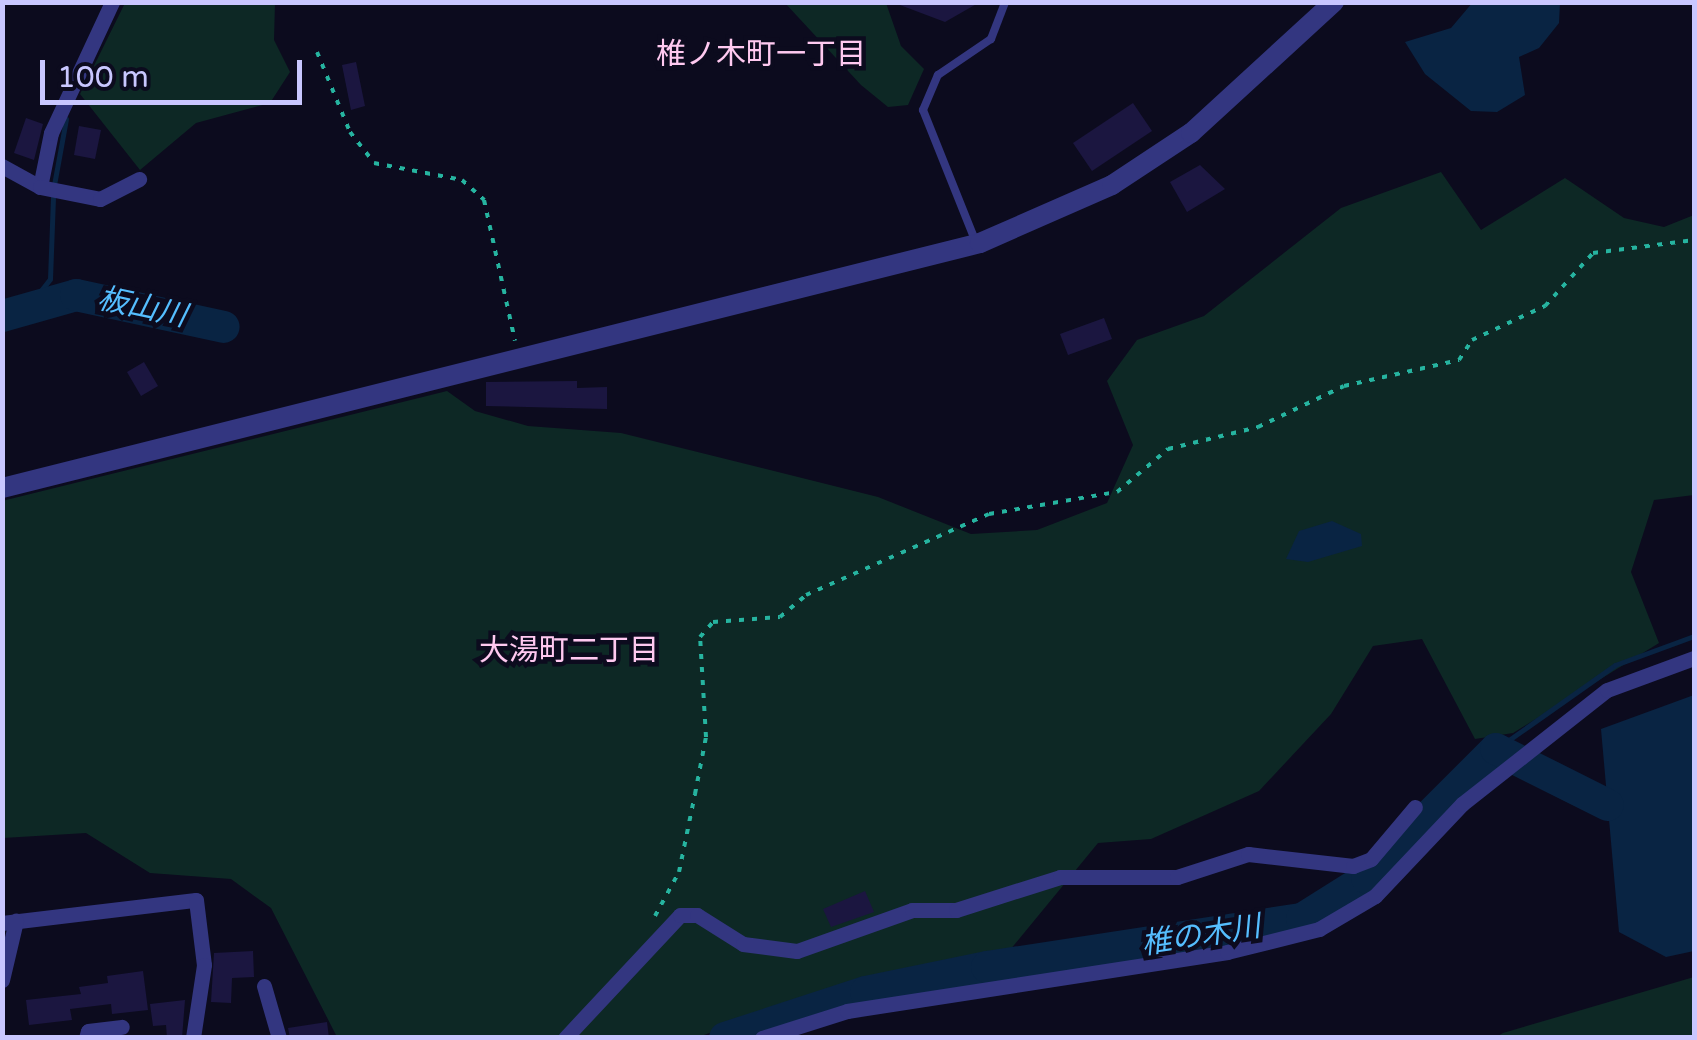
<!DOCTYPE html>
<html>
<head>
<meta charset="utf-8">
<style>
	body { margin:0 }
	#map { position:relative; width:1697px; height:1040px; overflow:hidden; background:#0c0b1e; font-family:"Varela Round","Noto Sans JP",sans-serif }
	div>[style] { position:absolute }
	.green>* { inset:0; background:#0d2825 }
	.water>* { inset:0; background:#092443 }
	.stream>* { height:5px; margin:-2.5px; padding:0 2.5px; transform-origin:2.5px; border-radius:2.5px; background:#092443 }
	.river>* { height:32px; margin:-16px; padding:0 16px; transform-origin:16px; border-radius:16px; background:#092443 }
	.building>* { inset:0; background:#1b1640 }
	.path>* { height:4px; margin-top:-2px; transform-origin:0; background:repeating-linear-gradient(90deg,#26b4a0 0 5px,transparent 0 13px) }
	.service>* { height:8px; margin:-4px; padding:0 4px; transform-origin:4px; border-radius:4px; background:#333680 }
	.minor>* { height:15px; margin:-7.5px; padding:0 7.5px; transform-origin:7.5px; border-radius:7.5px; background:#333680 }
	.tertiary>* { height:20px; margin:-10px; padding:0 10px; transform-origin:10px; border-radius:10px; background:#333680 }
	span { translate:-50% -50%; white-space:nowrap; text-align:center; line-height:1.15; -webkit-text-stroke:9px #0c0b1e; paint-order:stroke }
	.neighbourhood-label { font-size:30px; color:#ffc9f0 }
	.water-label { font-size:30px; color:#55beff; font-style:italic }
	.frame { position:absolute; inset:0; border:5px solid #c9c7ff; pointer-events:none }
	.scale { position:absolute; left:40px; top:60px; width:262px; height:45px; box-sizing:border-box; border:5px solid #c9c7ff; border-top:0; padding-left:12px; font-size:30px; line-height:35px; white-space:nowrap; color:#c9c7ff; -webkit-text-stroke:8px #0c0b1e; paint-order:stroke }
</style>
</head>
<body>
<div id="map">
	<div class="green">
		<i style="clip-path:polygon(125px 3px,275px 3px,274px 40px,290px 72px,270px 103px,196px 123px,140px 170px,80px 94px)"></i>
		<i style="clip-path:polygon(785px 3px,886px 3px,901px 46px,924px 69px,908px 105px,888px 107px,861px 85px)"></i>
		<i style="clip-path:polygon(1441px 172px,1481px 230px,1565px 178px,1624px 218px,1664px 227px,1694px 215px,1694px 495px,1654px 500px,1631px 572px,1659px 643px,1513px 733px,1475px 739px,1422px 639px,1373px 646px,1331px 714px,1259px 791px,1151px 839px,1098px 843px,1005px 956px,768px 1013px,698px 1037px,337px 1037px,271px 908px,231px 879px,150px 873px,86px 833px,3px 838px,2px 501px,447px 391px,475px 411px,528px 426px,621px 433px,878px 497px,971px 534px,1037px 530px,1107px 503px,1133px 445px,1107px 381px,1137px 340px,1204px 316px,1341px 208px)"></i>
		<i style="clip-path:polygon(1694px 977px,1694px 1037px,1496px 1037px,1503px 1033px)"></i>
	</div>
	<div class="water">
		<i style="clip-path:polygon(1473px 2px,1560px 3px,1559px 23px,1539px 48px,1519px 57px,1525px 95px,1497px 112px,1471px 111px,1425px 74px,1405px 42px,1451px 28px)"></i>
		<i style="clip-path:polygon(1332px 521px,1361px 534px,1362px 546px,1308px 562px,1286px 559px,1299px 531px)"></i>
		<i style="clip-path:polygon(1694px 695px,1694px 951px,1666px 957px,1619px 932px,1601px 729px)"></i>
	</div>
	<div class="stream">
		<i style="left:54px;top:185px;width:67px;rotate:-79.7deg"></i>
		<i style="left:2px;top:315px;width:33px;rotate:-23deg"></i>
		<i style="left:32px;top:302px;width:29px;rotate:-52deg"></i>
		<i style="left:50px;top:279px;width:83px;rotate:-87.9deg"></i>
		<i style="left:1496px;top:749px;width:146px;rotate:-35.2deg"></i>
		<i style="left:1615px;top:665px;width:84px;rotate:-20.2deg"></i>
	</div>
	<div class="river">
		<i style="left:2px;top:316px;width:77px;rotate:-15.8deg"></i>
		<i style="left:76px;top:295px;width:151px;rotate:12.2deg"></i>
		<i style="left:725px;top:1038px;width:148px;rotate:-18.1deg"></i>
		<i style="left:866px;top:992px;width:124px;rotate:-11.7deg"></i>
		<i style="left:987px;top:967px;width:319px;rotate:-8.7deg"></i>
		<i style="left:1302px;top:919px;width:77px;rotate:-32.2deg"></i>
		<i style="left:1367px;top:878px;width:182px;rotate:-45deg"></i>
		<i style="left:1496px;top:749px;width:125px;rotate:26.6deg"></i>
	</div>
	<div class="building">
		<i style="clip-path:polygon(892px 2px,980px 2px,945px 22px)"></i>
		<i style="clip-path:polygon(356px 62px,365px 106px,351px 110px,342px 65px)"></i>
		<i style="clip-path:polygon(1133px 103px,1152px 131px,1092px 171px,1073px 143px)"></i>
		<i style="clip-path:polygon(26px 118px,43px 124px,34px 160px,14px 153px)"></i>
		<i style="clip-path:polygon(79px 126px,101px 130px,95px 159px,74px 155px)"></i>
		<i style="clip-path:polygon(1200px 165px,1225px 189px,1187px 212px,1170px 182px)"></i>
		<i style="clip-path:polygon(1104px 318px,1112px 339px,1068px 355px,1060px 334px)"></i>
		<i style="clip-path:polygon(144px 362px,158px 386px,141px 396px,127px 372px)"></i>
		<i style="clip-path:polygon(577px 381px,577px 388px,607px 387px,607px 409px,486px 406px,486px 382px)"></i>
		<i style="clip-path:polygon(865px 891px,874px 912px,831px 927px,823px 909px)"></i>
		<i style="clip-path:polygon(253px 951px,254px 977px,232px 978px,231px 1003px,211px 1002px,214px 953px)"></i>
		<i style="clip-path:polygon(143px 971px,148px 1010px,112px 1014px,111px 1004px,70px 1009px,72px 1020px,29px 1025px,26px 1000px,81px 994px,79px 987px,108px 983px,107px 976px)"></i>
		<i style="clip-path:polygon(185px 1000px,182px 1038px,167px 1038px,166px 1025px,153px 1026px,150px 1004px)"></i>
		<i style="clip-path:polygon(327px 1022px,329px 1038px,290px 1038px,288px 1028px)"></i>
	</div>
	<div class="path">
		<i style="left:317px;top:52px;width:87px;rotate:67.6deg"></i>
		<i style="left:350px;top:132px;width:39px;rotate:52deg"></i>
		<i style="left:374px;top:163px;width:90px;rotate:10.9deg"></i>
		<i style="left:462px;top:180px;width:30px;rotate:42deg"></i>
		<i style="left:484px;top:200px;width:144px;rotate:77.6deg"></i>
		<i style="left:655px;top:916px;width:50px;rotate:-61.4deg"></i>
		<i style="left:679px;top:872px;width:80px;rotate:-78.4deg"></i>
		<i style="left:695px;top:794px;width:58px;rotate:-79.1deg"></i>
		<i style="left:706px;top:737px;width:100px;rotate:-93.4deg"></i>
		<i style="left:700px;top:637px;width:20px;rotate:-49deg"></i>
		<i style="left:713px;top:622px;width:67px;rotate:-4.3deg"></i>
		<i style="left:780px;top:617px;width:34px;rotate:-40deg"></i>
		<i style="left:806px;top:595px;width:200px;rotate:-23.9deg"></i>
		<i style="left:989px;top:514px;width:130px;rotate:-9.8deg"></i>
		<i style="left:1117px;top:492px;width:67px;rotate:-40.1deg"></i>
		<i style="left:1168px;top:449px;width:93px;rotate:-13.7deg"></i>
		<i style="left:1258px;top:427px;width:95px;rotate:-25.5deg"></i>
		<i style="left:1344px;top:386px;width:118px;rotate:-12.7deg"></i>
		<i style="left:1459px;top:360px;width:24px;rotate:-57deg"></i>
		<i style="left:1472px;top:340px;width:81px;rotate:-25deg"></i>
		<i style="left:1545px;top:306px;width:72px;rotate:-47.8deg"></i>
		<i style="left:1593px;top:253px;width:102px;rotate:-7.3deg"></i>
	</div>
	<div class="service">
		<i style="left:975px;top:240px;width:140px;rotate:-111.8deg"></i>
		<i style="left:923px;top:110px;width:38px;rotate:-67deg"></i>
		<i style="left:938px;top:75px;width:64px;rotate:-34.2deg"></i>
		<i style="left:991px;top:39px;width:40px;rotate:-69deg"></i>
	</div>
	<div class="minor">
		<i style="left:2px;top:166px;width:43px;rotate:28.9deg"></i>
		<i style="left:40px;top:187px;width:55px;rotate:-78.5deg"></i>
		<i style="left:51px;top:133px;width:145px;rotate:-65deg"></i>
		<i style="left:40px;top:187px;width:61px;rotate:11.3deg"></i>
		<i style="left:100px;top:199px;width:44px;rotate:-27.1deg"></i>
		<i style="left:2px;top:923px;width:195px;rotate:-6.8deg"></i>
		<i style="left:196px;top:900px;width:65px;rotate:83deg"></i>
		<i style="left:204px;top:965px;width:74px;rotate:98.6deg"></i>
		<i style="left:2px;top:980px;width:61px;rotate:-76.7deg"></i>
		<i style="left:264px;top:986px;width:54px;rotate:73.9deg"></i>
		<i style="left:86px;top:1038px;width:7px;rotate:-74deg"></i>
		<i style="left:88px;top:1031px;width:34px;rotate:-7deg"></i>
		<i style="left:565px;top:1038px;width:168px;rotate:-46.9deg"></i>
		<i style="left:680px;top:915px;width:17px"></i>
		<i style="left:697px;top:915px;width:54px;rotate:32.2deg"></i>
		<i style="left:743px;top:944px;width:54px;rotate:7.4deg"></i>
		<i style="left:797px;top:951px;width:122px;rotate:-19.6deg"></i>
		<i style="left:912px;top:910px;width:44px"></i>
		<i style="left:956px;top:910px;width:109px;rotate:-17.6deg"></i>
		<i style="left:1060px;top:877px;width:117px"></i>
		<i style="left:1177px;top:877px;width:75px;rotate:-17.9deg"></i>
		<i style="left:1248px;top:854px;width:106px;rotate:6.5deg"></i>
		<i style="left:1353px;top:866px;width:19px;rotate:-21deg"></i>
		<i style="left:1371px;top:859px;width:68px;rotate:-49.8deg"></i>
		<i style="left:762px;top:1038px;width:89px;rotate:-17.6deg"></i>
		<i style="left:847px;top:1011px;width:385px;rotate:-8.8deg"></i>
		<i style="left:1227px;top:952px;width:95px;rotate:-14deg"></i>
		<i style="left:1319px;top:929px;width:65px;rotate:-30.5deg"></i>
		<i style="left:1375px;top:896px;width:127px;rotate:-46.6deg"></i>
		<i style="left:1462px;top:804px;width:184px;rotate:-38.2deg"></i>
		<i style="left:1607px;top:690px;width:93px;rotate:-20.2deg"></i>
	</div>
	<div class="tertiary">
		<i style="left:2px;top:488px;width:1008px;rotate:-14.06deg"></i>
		<i style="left:980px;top:243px;width:144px;rotate:-23.7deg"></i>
		<i style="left:1112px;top:185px;width:95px;rotate:-33.4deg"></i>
		<i style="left:1191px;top:133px;width:194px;rotate:-42.5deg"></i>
	</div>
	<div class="neighbourhood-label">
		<span style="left:761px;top:55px">椎ノ木町一丁目</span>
		<span style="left:569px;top:651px">大湯町二丁目</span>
	</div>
	<div class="water-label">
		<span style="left:142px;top:308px;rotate:12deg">板山川</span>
		<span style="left:1201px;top:936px;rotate:-9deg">椎の木川</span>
	</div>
	<div class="frame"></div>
	<div class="scale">100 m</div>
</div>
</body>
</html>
